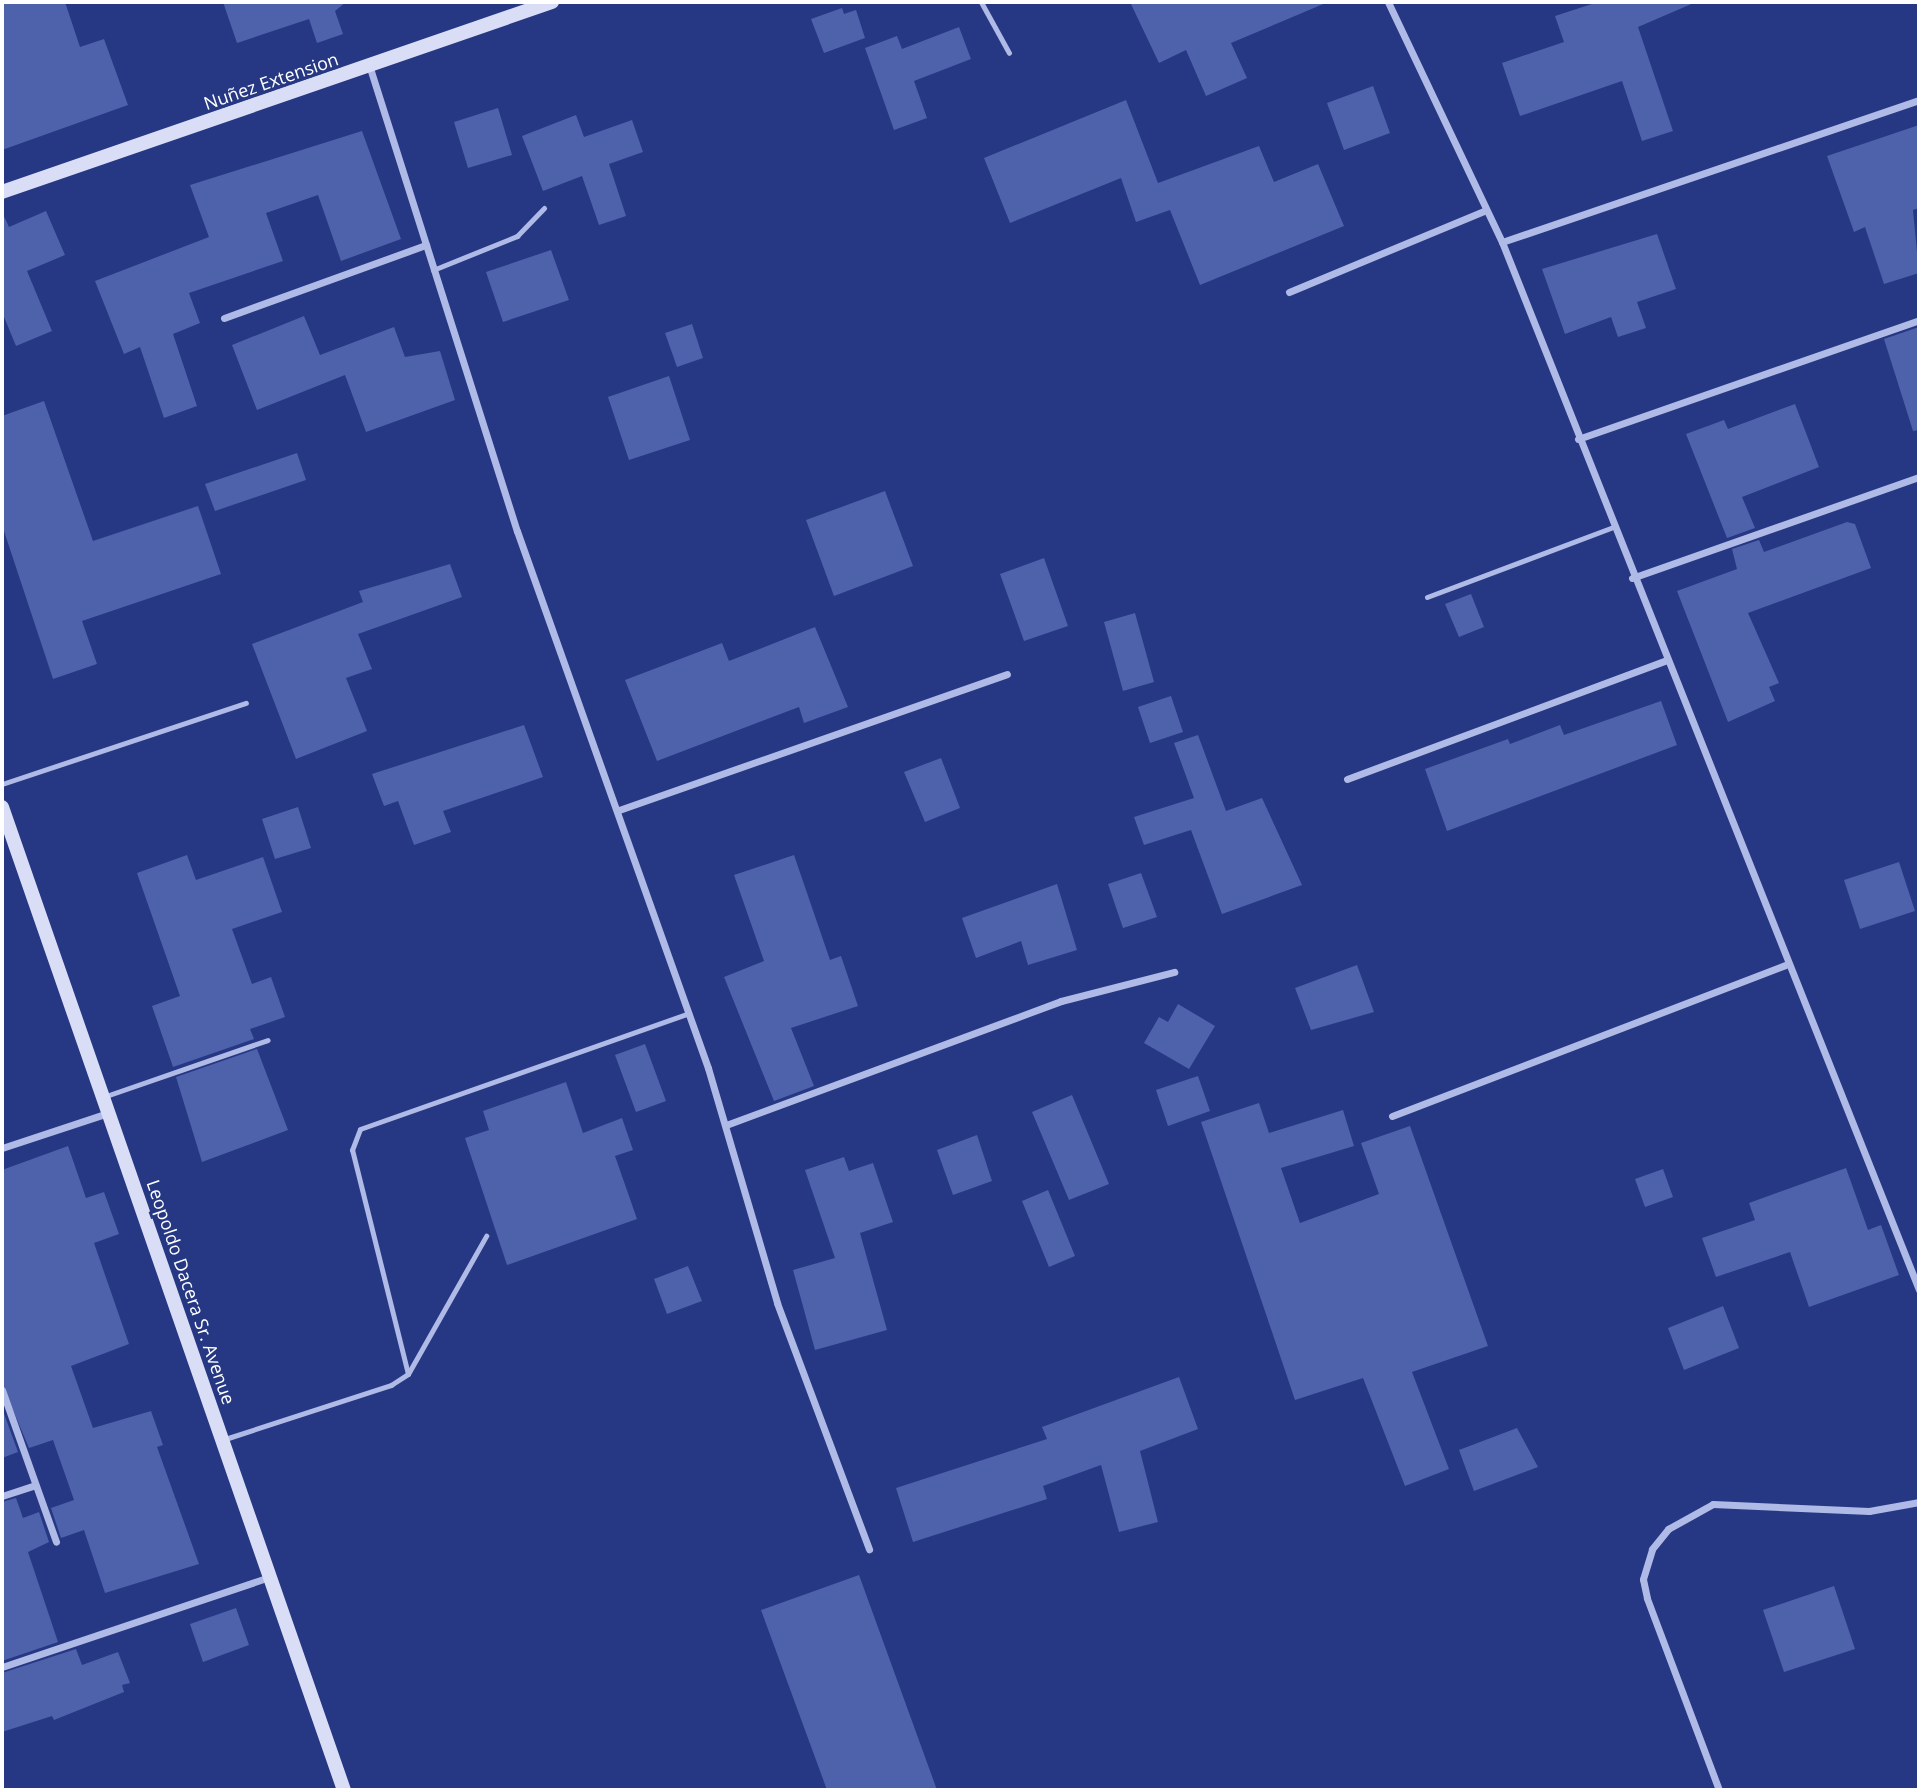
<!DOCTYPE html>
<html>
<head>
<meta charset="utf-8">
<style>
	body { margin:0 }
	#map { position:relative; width:1921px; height:1792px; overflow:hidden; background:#263883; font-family:"Open Sans",sans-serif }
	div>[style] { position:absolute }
	.building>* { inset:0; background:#4e61ab }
	.lane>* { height:5px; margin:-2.5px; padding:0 2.5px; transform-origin:2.5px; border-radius:2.5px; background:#afbae7 }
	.street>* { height:7px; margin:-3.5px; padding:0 3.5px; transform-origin:3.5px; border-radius:3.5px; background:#afbae7 }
	.secondary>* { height:14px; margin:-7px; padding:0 7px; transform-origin:7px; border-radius:7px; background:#d9def6 }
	span { translate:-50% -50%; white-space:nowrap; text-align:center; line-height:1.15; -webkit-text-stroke:6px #263883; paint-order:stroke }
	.street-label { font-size:18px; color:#fff }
	.frame { position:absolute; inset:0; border:4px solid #fff; pointer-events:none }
</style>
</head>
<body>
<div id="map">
	<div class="building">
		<i style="clip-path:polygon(2px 2px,65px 2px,80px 47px,104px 39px,128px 105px,2px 150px)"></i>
		<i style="clip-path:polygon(223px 2px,346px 2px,335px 11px,343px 34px,317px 43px,309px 19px,237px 43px)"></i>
		<i style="clip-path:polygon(1130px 2px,1328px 2px,1231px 43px,1247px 78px,1206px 96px,1186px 50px,1159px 63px)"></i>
		<i style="clip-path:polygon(1598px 2px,1696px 2px,1638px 27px,1673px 131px,1642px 141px,1622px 81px,1520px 116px,1502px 63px,1564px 42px,1555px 16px)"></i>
		<i style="clip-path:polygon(842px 8px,844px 14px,856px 10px,865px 38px,824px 53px,811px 19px)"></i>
		<i style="clip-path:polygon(959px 27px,971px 59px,914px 81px,927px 118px,894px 130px,865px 48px,897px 36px,902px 49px)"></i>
		<i style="clip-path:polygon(1373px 86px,1390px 133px,1344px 150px,1327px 103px)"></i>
		<i style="clip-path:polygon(1126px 100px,1158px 183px,1259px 146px,1274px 182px,1318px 164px,1344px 226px,1200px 285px,1170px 210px,1136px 222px,1121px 178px,1010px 223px,984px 158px)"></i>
		<i style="clip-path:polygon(498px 108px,512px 155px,468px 168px,454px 122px)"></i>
		<i style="clip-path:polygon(576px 115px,584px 137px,632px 120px,643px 152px,609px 164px,626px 216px,599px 225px,582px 176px,543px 191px,522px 136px)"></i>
		<i style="clip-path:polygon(1919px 125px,1919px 208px,1913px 210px,1919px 273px,1884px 284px,1865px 227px,1854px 232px,1827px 156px)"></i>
		<i style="clip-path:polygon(362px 131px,401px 239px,341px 261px,318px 195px,266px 213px,283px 261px,189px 293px,200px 323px,173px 334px,197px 406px,164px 418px,140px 347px,124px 354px,95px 281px,209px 237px,190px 185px)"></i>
		<i style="clip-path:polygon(46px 211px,65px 255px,27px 271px,52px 331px,16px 346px,2px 312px,2px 212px,9px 227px)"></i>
		<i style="clip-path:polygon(1657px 234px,1676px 289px,1637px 302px,1646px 328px,1618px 337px,1611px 317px,1565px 334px,1542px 269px)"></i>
		<i style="clip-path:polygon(551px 250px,569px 300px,503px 322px,486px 272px)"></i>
		<i style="clip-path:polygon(304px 316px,320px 355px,394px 327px,405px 357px,440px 351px,455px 400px,366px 432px,345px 375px,257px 410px,232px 345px)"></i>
		<i style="clip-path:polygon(692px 324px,703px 358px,677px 367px,665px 333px)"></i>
		<i style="clip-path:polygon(1919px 327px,1919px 430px,1913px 431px,1884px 339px)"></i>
		<i style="clip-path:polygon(669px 376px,690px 440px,629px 460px,608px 397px)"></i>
		<i style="clip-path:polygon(44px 401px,93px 541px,198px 506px,221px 574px,82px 621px,97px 664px,53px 679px,2px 525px,2px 416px)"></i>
		<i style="clip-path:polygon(1795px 404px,1819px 467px,1742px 497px,1755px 528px,1727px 538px,1686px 434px,1724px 420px,1728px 429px)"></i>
		<i style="clip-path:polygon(297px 453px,306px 480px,215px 511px,205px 484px)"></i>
		<i style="clip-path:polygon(885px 491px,913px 566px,834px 596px,806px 520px)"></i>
		<i style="clip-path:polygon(1847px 522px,1855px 524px,1871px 568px,1748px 613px,1779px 683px,1769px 687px,1775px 701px,1728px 722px,1677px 591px,1737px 569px,1732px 549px,1759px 540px,1764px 552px)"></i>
		<i style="clip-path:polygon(1044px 558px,1068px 626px,1024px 641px,1000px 574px)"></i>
		<i style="clip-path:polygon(450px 564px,462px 597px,358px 634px,372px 669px,346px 678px,367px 731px,296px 759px,252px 644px,363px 602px,359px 591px)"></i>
		<i style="clip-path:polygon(1471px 594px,1484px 627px,1459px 637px,1445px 604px)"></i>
		<i style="clip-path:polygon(1135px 613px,1154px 682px,1123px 691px,1104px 622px)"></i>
		<i style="clip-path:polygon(815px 627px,848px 707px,804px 723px,799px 707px,657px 761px,625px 680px,722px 643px,729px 661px)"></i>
		<i style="clip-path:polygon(1171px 696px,1183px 732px,1150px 743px,1138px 707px)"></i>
		<i style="clip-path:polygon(1661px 701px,1677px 745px,1447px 831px,1425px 769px,1508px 739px,1510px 744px,1560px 725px,1564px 735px)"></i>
		<i style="clip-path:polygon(524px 725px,543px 777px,443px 811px,451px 832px,414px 845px,398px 801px,384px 806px,372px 774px)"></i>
		<i style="clip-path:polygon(1198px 735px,1226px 811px,1262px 798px,1302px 885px,1222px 914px,1191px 830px,1144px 845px,1134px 817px,1194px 798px,1174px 743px)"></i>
		<i style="clip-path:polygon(941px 758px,960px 808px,925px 822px,904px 772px)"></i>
		<i style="clip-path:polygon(298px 807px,311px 848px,275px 859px,262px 819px)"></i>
		<i style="clip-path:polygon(187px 855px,196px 880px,263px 857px,282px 912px,232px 929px,252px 984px,271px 977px,285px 1017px,250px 1029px,254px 1039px,173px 1067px,152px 1006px,180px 996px,137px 873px)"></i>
		<i style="clip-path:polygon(794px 855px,830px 960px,841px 956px,858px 1006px,791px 1028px,814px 1086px,774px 1101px,724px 977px,764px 961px,734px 875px)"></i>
		<i style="clip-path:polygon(1899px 862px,1915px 911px,1860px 929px,1844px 880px)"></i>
		<i style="clip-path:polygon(1141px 873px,1157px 917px,1123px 928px,1108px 884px)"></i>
		<i style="clip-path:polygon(1057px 884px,1077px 950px,1028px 965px,1021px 941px,976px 958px,962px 918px)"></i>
		<i style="clip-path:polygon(1357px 965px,1374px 1012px,1311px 1030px,1295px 988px)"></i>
		<i style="clip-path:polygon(1178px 1004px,1215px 1026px,1189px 1069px,1144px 1043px,1159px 1017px,1168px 1022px)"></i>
		<i style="clip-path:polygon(645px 1044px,666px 1101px,636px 1112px,615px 1055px)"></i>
		<i style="clip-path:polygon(257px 1049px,288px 1130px,202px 1162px,176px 1077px)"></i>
		<i style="clip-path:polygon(1198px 1076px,1210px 1111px,1168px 1126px,1156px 1090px)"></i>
		<i style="clip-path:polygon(566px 1082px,583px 1133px,622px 1118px,633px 1150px,615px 1156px,637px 1219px,507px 1265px,465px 1138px,489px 1130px,483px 1111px)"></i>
		<i style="clip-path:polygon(1072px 1095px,1109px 1184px,1069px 1200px,1032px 1112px)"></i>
		<i style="clip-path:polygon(1259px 1103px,1269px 1133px,1343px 1110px,1354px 1146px,1281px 1168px,1300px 1223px,1379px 1194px,1361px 1143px,1410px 1126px,1488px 1346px,1412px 1372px,1449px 1469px,1405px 1486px,1363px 1378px,1295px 1400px,1201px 1122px)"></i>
		<i style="clip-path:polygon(977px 1135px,992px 1181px,953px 1195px,937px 1150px)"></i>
		<i style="clip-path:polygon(68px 1146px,86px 1198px,104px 1192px,119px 1234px,94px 1243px,129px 1344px,71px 1366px,93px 1428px,151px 1411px,163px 1445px,157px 1447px,199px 1564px,105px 1593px,84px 1530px,61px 1538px,51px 1508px,74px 1500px,53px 1440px,29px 1448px,2px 1384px,2px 1170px)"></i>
		<i style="clip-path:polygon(844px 1157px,849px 1171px,873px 1163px,893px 1222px,860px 1233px,887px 1330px,815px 1350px,793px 1270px,835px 1258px,805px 1170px)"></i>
		<i style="clip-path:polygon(1846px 1168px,1868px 1230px,1881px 1225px,1899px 1275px,1809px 1307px,1790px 1252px,1716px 1277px,1702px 1238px,1755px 1220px,1749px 1203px)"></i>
		<i style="clip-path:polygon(1663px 1169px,1673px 1197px,1645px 1207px,1635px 1179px)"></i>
		<i style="clip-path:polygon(1048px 1190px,1075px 1256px,1049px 1267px,1022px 1201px)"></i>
		<i style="clip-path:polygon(688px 1266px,702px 1301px,667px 1314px,654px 1279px)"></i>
		<i style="clip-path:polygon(1723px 1306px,1739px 1348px,1684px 1370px,1668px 1328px)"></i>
		<i style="clip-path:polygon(1179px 1377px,1198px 1429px,1140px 1451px,1158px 1522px,1119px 1532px,1101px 1465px,1043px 1486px,1047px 1499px,913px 1542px,896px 1488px,1047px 1439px,1042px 1427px)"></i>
		<i style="clip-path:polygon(2px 1408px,18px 1452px,2px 1458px)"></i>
		<i style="clip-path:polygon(1517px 1428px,1538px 1467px,1474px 1491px,1459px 1450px)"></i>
		<i style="clip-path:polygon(16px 1498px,23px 1518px,39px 1512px,49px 1542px,28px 1552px,58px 1642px,2px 1661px,2px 1502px)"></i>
		<i style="clip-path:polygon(859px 1575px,937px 1790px,827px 1790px,761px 1610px)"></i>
		<i style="clip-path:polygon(1834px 1586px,1855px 1649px,1784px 1672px,1763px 1610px)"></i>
		<i style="clip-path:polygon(236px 1608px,249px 1645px,203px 1662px,190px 1624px)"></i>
		<i style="clip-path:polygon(76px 1649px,82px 1665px,118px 1652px,130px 1683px,122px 1685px,124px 1692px,54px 1720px,52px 1716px,2px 1732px,2px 1673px)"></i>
	</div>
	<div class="lane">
		<i style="left:981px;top:2px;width:58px;rotate:61.2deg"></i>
		<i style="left:433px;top:270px;width:91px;rotate:-22deg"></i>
		<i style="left:517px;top:236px;width:39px;rotate:-46deg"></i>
		<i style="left:1427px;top:597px;width:199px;rotate:-20.6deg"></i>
		<i style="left:2px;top:784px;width:257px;rotate:-18.4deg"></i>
		<i style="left:106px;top:1096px;width:171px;rotate:-19.1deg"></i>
		<i style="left:408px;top:1374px;width:231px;rotate:-104deg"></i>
		<i style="left:352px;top:1150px;width:22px;rotate:-69deg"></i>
		<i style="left:360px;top:1129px;width:349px;rotate:-19.4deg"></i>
		<i style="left:225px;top:1439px;width:175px;rotate:-18deg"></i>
		<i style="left:391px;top:1385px;width:20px;rotate:-33deg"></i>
		<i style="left:408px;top:1374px;width:159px;rotate:-60.5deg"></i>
	</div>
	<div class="street">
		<i style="left:1388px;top:2px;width:266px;rotate:64.6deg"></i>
		<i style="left:1502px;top:242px;width:1128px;rotate:68.3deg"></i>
		<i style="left:370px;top:68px;width:486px;rotate:72.4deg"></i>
		<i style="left:517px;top:531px;width:570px;rotate:70.42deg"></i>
		<i style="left:708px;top:1068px;width:245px;rotate:73.6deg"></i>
		<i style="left:777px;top:1303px;width:263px;rotate:69.5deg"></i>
		<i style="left:1502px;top:242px;width:441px;rotate:-18.8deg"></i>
		<i style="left:1289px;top:292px;width:213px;rotate:-22.6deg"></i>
		<i style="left:224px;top:318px;width:215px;rotate:-19.9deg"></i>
		<i style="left:1578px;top:439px;width:361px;rotate:-19.2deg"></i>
		<i style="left:1632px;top:578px;width:304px;rotate:-19.4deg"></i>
		<i style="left:1347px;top:779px;width:341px;rotate:-20.4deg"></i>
		<i style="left:619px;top:810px;width:411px;rotate:-19.3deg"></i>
		<i style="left:1392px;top:1116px;width:421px;rotate:-21deg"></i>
		<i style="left:726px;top:1125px;width:357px;rotate:-20.3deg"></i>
		<i style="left:1061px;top:1001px;width:117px;rotate:-14.4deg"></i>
		<i style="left:2px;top:1148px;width:112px;rotate:-18.3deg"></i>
		<i style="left:2px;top:1390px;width:161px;rotate:70.4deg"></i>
		<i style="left:2px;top:1496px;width:35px;rotate:-18deg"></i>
		<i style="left:2px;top:1667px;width:282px;rotate:-18.6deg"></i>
		<i style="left:1719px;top:1790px;width:205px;rotate:-110.6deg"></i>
		<i style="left:1647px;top:1598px;width:19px;rotate:-102deg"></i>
		<i style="left:1643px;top:1579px;width:31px;rotate:-73deg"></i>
		<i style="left:1652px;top:1549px;width:26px;rotate:-51deg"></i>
		<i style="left:1668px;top:1529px;width:51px;rotate:-29.1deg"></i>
		<i style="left:1713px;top:1504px;width:156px;rotate:2.6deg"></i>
		<i style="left:1869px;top:1511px;width:51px;rotate:-10.2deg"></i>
	</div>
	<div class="secondary">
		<i style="left:2px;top:192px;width:582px;rotate:-19.06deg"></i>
		<i style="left:2px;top:807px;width:1041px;rotate:70.82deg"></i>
	</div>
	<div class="street-label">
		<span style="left:271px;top:81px;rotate:-19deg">Nuñez Extension</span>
		<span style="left:191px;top:1292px;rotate:71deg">Leopoldo Dacera Sr. Avenue</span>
	</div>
	<div class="frame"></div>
</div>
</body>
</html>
